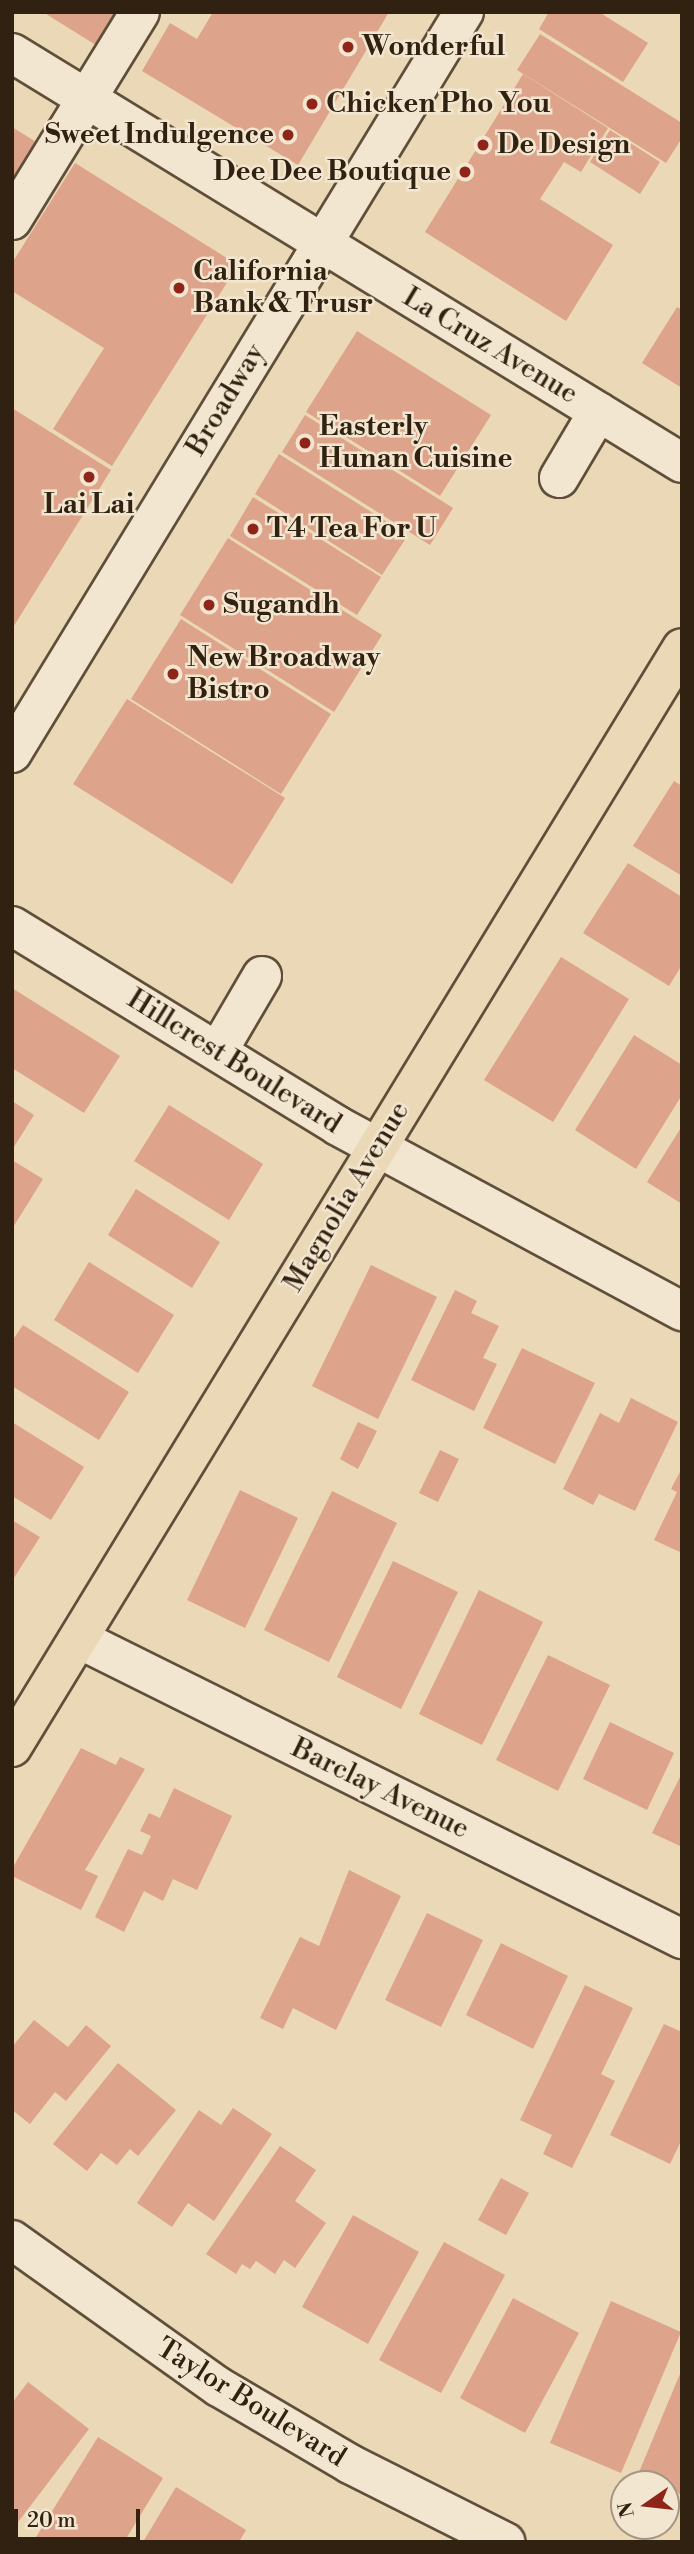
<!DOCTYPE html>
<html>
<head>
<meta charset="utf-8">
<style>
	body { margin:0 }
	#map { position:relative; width:694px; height:2554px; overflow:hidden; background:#ebd8b6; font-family:"Libre Bodoni",serif }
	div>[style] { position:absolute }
	.building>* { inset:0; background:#dda38b }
	.roads { filter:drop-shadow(2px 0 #5f4f3a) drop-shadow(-2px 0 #5f4f3a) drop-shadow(0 2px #5f4f3a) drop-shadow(0 -2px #5f4f3a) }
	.minor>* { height:38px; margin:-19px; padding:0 19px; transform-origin:19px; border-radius:19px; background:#f2e6d0 }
	.major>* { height:38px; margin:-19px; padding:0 19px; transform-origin:19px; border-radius:19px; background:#ebd8b6 }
	.dots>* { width:19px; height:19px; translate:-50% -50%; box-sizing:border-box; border:4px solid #f2e6d0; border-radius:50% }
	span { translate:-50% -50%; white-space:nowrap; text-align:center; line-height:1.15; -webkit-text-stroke:5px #f2e6d0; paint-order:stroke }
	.poi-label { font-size:28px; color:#302110; font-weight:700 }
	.left { translate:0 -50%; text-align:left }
	.right { translate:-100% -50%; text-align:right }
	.street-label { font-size:28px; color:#302110 }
	.frame { position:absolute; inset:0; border:14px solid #302110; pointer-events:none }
	.north { position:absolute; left:610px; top:2470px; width:70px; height:70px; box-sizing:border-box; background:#f2e6d0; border:2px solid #a49783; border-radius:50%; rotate:256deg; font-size:19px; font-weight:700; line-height:28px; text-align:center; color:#302110 }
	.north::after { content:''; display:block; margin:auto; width:24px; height:32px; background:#8f2418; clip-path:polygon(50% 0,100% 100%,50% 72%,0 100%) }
	.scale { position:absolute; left:14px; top:2509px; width:126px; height:32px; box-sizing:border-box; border:4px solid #302110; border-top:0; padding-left:9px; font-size:21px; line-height:24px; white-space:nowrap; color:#302110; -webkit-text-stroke:5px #f2e6d0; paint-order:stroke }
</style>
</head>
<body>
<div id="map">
	<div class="building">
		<i style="clip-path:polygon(43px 12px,121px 12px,99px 47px)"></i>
		<i style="clip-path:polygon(213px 12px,389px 12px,298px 165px,142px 71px,170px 23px,197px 39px)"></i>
		<i style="clip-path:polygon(549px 12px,599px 12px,648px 43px,623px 82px,539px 29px)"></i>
		<i style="clip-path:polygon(540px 34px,682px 123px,682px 138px,666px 163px,517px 70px)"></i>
		<i style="clip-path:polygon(523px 74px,608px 128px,581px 172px,564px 162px,540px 199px,613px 245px,566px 321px,425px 232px)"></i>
		<i style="clip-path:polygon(12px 127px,41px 145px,12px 191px)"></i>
		<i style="clip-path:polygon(610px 130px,660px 162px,640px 194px,590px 162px)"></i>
		<i style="clip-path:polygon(75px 163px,238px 265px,112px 466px,53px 429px,104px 348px,12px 291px,12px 263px)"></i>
		<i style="clip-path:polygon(677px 307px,682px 310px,682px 388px,642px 363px)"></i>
		<i style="clip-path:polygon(357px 331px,491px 415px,440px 496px,306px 412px)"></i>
		<i style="clip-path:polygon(12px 408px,111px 470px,12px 629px)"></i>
		<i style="clip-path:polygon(305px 415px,453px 508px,430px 545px,282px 452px)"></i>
		<i style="clip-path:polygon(279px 454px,408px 535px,382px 575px,255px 494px)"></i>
		<i style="clip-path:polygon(253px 497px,381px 577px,357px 615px,230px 536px)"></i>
		<i style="clip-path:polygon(228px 538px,382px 635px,334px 712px,180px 615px)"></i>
		<i style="clip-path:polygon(181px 619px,331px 714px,281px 794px,131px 699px)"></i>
		<i style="clip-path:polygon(127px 699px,285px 798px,232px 884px,73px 784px)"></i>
		<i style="clip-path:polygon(674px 781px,682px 786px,682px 876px,633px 846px)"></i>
		<i style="clip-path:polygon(628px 863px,682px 897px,682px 965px,669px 986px,583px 933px)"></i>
		<i style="clip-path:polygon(561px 957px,629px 999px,553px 1122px,484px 1080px)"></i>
		<i style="clip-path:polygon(12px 988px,120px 1056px,84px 1113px,12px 1068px)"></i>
		<i style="clip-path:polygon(634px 1035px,682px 1065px,682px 1095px,636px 1169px,575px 1130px)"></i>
		<i style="clip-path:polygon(12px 1101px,34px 1115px,12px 1150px)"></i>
		<i style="clip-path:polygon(169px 1105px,263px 1164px,229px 1220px,134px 1161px)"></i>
		<i style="clip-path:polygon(682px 1126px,682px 1204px,647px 1182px)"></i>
		<i style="clip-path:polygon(12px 1160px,43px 1179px,12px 1229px)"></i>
		<i style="clip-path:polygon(136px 1189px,220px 1242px,192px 1288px,108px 1235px)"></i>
		<i style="clip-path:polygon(89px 1262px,174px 1315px,138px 1373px,54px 1320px)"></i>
		<i style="clip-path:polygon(371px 1265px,437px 1297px,378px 1419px,312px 1386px)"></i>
		<i style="clip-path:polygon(455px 1290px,477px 1301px,471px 1313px,499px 1326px,483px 1358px,497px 1364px,474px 1411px,411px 1380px)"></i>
		<i style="clip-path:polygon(23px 1325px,129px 1392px,99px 1440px,12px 1386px,12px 1341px)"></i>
		<i style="clip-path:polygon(522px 1348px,595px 1383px,555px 1464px,483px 1428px)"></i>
		<i style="clip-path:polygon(631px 1398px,678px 1422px,635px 1511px,599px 1494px,593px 1505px,563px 1489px,600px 1413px,619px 1423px)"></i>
		<i style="clip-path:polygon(12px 1422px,84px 1467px,51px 1520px,12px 1496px)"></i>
		<i style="clip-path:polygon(358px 1422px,377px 1431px,358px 1469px,340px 1459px)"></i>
		<i style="clip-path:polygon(440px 1450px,459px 1459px,438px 1502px,419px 1493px)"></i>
		<i style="clip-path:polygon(682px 1468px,682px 1553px,654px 1540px,677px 1492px,671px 1489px)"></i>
		<i style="clip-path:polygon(240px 1490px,298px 1518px,245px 1628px,187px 1600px)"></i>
		<i style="clip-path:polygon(332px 1491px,397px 1523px,329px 1662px,264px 1630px)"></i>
		<i style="clip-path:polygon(12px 1520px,40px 1537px,12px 1581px)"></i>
		<i style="clip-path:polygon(393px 1561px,458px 1592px,401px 1709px,337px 1677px)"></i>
		<i style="clip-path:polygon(479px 1590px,543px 1622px,482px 1745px,419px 1714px)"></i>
		<i style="clip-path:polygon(548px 1655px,610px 1685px,558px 1791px,496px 1760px)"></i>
		<i style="clip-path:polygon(610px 1722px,674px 1753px,647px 1810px,583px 1779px)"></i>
		<i style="clip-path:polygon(81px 1748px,116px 1765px,120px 1757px,145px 1769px,85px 1870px,98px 1876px,81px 1910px,12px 1876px,12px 1869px)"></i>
		<i style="clip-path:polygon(682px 1773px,682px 1847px,652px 1833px)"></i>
		<i style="clip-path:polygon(174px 1788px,232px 1816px,197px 1890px,173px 1879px,163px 1901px,144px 1891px,124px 1932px,95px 1917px,128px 1849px,142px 1855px,151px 1836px,140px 1831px,149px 1813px,160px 1818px)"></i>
		<i style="clip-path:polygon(349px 1870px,401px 1896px,336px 2030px,293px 2008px,283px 2029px,260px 2018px,300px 1937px,319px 1946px)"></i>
		<i style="clip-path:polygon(427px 1913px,483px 1940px,441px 2027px,385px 2000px)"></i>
		<i style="clip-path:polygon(501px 1943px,568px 1976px,533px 2049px,466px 2015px)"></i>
		<i style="clip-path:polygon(585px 1985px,633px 2008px,601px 2074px,615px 2081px,572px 2168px,543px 2154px,552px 2135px,520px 2120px)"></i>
		<i style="clip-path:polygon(34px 2020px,68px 2047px,86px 2025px,111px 2046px,66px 2101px,55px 2092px,30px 2124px,12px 2110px,12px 2047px)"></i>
		<i style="clip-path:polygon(664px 2024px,682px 2032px,682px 2139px,670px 2164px,610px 2135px)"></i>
		<i style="clip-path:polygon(118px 2063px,176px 2110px,138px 2156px,130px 2149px,117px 2165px,101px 2153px,87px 2171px,53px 2144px)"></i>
		<i style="clip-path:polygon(233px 2108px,272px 2134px,214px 2221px,188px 2203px,172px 2227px,137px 2203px,199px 2110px,221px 2125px)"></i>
		<i style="clip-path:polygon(280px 2146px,316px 2170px,295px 2201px,326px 2223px,295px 2268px,284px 2260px,275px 2274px,256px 2261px,250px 2269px,242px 2264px,236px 2274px,206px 2254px)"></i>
		<i style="clip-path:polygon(501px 2178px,529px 2193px,506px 2235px,478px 2220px)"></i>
		<i style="clip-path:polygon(353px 2215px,419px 2252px,368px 2344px,302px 2307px)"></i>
		<i style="clip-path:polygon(444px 2242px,505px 2275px,441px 2393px,379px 2360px)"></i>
		<i style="clip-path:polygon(513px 2298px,579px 2333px,525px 2433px,460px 2398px)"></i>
		<i style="clip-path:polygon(611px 2301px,681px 2332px,621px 2473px,550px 2443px)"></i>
		<i style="clip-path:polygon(682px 2369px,682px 2496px,666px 2484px,637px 2477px)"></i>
		<i style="clip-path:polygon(28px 2382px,89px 2429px,12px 2530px,12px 2403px)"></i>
		<i style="clip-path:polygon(98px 2437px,163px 2478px,124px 2542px,33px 2542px)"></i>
		<i style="clip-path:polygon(176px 2487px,246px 2530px,239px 2542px,143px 2542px)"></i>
	</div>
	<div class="roads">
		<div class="minor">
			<i style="left:12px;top:53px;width:785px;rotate:31.46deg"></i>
			<i style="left:12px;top:220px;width:244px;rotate:-58.4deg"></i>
			<i style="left:559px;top:478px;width:77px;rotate:-59.4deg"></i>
			<i style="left:12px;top:753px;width:868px;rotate:-58.62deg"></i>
			<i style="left:12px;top:926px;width:382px;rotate:31.5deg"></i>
			<i style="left:338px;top:1126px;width:391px;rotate:28.3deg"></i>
			<i style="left:218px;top:1051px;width:87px;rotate:-59.6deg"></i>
			<i style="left:79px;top:1639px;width:674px;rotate:26.45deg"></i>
			<i style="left:12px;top:2240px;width:254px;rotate:35.4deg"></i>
			<i style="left:219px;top:2387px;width:152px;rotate:30.4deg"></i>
			<i style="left:350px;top:2464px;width:174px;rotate:26.7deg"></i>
		</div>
		<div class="major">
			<i style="left:12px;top:1747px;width:1287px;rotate:-58.63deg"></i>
		</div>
	</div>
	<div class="dots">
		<i style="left:348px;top:47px;background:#8f2418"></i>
		<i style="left:312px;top:104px;background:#8f2418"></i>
		<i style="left:288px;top:135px;background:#8f2418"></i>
		<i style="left:483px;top:145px;background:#8f2418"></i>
		<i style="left:465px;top:172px;background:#8f2418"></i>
		<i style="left:179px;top:288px;background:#8f2418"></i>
		<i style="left:305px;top:443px;background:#8f2418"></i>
		<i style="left:89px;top:477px;background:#8f2418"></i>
		<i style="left:253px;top:529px;background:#8f2418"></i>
		<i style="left:209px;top:605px;background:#8f2418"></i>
		<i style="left:173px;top:674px;background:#8f2418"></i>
	</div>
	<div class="poi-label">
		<span class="left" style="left:362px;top:47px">Wonderful</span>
		<span class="left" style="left:326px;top:104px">Chicken Pho You</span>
		<span class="right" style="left:274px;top:135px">Sweet Indulgence</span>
		<span class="left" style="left:497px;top:145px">De Design</span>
		<span class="right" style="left:451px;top:172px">Dee Dee Boutique</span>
		<span class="left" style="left:193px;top:288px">California<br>Bank &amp; Trusr</span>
		<span class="left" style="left:319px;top:443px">Easterly<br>Hunan Cuisine</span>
		<span style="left:89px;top:505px">Lai Lai</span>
		<span class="left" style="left:267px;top:529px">T4 Tea For U</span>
		<span class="left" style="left:223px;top:605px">Sugandh</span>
		<span class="left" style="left:187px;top:674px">New Broadway<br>Bistro</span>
	</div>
	<div class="street-label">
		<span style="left:490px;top:346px;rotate:31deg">La Cruz Avenue</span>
		<span style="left:226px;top:400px;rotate:-59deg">Broadway</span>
		<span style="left:234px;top:1062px;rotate:32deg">Hillcrest Boulevard</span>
		<span style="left:347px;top:1197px;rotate:-59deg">Magnolia Avenue</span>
		<span style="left:380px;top:1789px;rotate:26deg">Barclay Avenue</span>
		<span style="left:251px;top:2403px;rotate:32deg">Taylor Boulevard</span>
	</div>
	<div class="frame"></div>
	<div class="north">N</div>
	<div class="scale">20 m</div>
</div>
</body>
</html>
